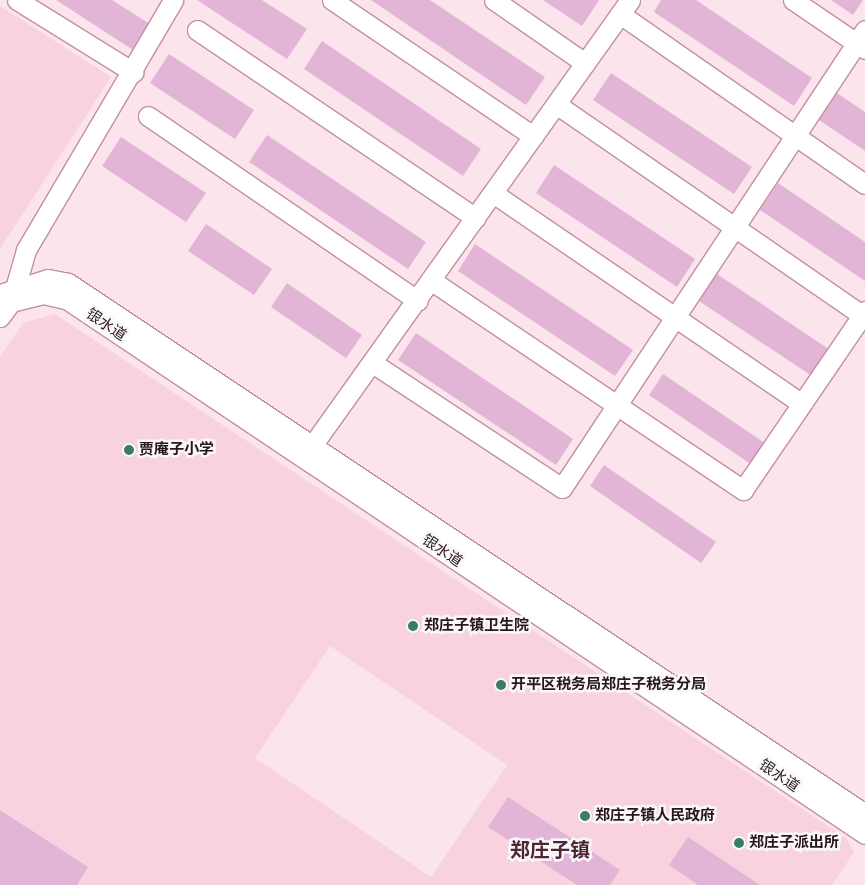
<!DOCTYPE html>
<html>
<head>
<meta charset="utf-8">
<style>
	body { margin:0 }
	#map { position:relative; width:865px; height:885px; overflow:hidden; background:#fbe4ec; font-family:Figtree,"Noto Sans SC",sans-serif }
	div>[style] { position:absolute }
	.built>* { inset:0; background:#f9d2df }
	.building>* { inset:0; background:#e2b5d6 }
	.roads { filter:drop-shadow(1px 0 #c38fa2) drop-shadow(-1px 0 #c38fa2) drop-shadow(0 1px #c38fa2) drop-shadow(0 -1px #c38fa2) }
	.minor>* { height:19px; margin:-9.5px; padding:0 9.5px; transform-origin:9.5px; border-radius:9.5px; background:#fff }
	.dots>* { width:14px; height:14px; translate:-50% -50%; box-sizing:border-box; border:2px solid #f8f8f8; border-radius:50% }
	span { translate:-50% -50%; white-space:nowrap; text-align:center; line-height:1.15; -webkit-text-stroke:5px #f8f8f8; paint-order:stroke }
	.street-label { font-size:15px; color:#29151d }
	.poi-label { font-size:15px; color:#29151d; font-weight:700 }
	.left { translate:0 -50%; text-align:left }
	.district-label { font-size:20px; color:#4f2536; font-weight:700 }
</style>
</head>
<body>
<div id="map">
	<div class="built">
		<i style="clip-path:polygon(0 6px,111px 77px,0 249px)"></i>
		<i style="clip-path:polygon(evenodd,55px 314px,846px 838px,854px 852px,832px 885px,0 885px,0 357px,23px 323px,55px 314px,330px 646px,507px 765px,431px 877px,255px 758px,330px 646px)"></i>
	</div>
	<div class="building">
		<i style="clip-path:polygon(56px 0,112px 0,153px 26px,136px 52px)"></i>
		<i style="clip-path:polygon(197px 0,262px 0,307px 29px,287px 59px)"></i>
		<i style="clip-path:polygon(371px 0,430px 0,545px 77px,526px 105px)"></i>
		<i style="clip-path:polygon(543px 0,599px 0,582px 26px)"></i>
		<i style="clip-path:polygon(661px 0,696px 0,812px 78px,794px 106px,654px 12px)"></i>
		<i style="clip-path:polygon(831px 0,863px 0,853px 15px)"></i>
		<i style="clip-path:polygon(322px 41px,481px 149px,463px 176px,304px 69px)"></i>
		<i style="clip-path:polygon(169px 54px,254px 110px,235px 139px,150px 83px)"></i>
		<i style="clip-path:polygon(611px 73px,752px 167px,734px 194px,593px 100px)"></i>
		<i style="clip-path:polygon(837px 93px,865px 112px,865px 151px,819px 120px)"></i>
		<i style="clip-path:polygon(267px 135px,426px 242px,408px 269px,249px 162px)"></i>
		<i style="clip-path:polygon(121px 137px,206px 193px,186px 222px,102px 166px)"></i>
		<i style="clip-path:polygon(554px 165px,695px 259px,677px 287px,536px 193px)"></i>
		<i style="clip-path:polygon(778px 183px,865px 242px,865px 281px,760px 210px)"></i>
		<i style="clip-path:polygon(206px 224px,272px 269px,254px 295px,188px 251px)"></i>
		<i style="clip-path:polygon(475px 244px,633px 350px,615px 376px,458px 271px)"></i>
		<i style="clip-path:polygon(717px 274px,836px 354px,818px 380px,699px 301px)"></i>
		<i style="clip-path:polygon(287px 283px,362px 335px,346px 358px,271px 307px)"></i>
		<i style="clip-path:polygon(416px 333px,573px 439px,556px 465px,398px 360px)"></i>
		<i style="clip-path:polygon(663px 374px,775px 450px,761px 471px,649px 395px)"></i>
		<i style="clip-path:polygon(604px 465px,716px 542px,701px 563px,590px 486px)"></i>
		<i style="clip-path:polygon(508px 797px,620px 870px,610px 885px,577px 885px,488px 827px)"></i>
		<i style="clip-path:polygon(0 810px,88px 867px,77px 885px,0 885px)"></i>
		<i style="clip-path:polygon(688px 837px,760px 885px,698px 885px,669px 865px)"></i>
	</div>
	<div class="roads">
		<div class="minor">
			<i style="left:17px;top:0;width:137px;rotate:31.8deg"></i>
			<i style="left:332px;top:0;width:243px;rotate:34.1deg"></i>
			<i style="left:494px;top:0;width:111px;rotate:34.7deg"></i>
			<i style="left:793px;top:0;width:87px;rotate:34.2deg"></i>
			<i style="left:620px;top:14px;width:298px;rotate:34.8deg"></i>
			<i style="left:197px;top:30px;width:336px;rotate:34deg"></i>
			<i style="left:556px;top:104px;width:372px;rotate:34.6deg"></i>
			<i style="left:148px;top:116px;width:327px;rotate:34.4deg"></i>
			<i style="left:493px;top:193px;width:374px;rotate:34.3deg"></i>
			<i style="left:432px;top:281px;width:375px;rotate:33.9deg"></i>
			<i style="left:743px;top:490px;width:217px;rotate:-55.7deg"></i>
			<i style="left:0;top:294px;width:50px;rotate:-17.4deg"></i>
			<i style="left:48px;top:279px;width:20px;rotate:11deg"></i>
			<i style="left:68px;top:283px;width:958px;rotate:33.67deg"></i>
			<i style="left:11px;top:302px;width:33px;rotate:-14deg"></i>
			<i style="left:43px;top:294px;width:26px;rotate:13deg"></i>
			<i style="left:68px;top:300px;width:959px;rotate:33.82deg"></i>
			<i style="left:0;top:317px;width:19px;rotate:-54deg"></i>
			<i style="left:11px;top:302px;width:54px;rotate:-73.9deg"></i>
			<i style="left:26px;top:250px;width:290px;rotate:-59.5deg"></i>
			<i style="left:374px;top:364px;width:225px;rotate:33.4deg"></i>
			<i style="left:562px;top:488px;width:549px;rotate:-56.51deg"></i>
			<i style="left:314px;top:443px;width:544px;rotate:-54.5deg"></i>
		</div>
	</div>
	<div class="dots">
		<i style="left:129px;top:450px;background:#3a7b6c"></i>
		<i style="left:413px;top:626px;background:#3a7b6c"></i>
		<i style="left:501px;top:685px;background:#3a7b6c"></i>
		<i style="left:585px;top:816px;background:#3a7b6c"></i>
		<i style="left:739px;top:843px;background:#3a7b6c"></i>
	</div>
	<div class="street-label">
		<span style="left:106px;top:325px;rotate:34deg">银水道</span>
		<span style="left:442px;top:551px;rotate:34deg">银水道</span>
		<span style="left:779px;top:776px;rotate:34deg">银水道</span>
	</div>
	<div class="poi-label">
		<span class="left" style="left:139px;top:450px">贾庵子小学</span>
		<span class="left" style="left:424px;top:626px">郑庄子镇卫生院</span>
		<span class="left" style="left:511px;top:685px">开平区税务局郑庄子税务分局</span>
		<span class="left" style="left:595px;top:816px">郑庄子镇人民政府</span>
		<span class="left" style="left:749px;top:843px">郑庄子派出所</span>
	</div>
	<div class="district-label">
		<span style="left:550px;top:850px">郑庄子镇</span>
	</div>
</div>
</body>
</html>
